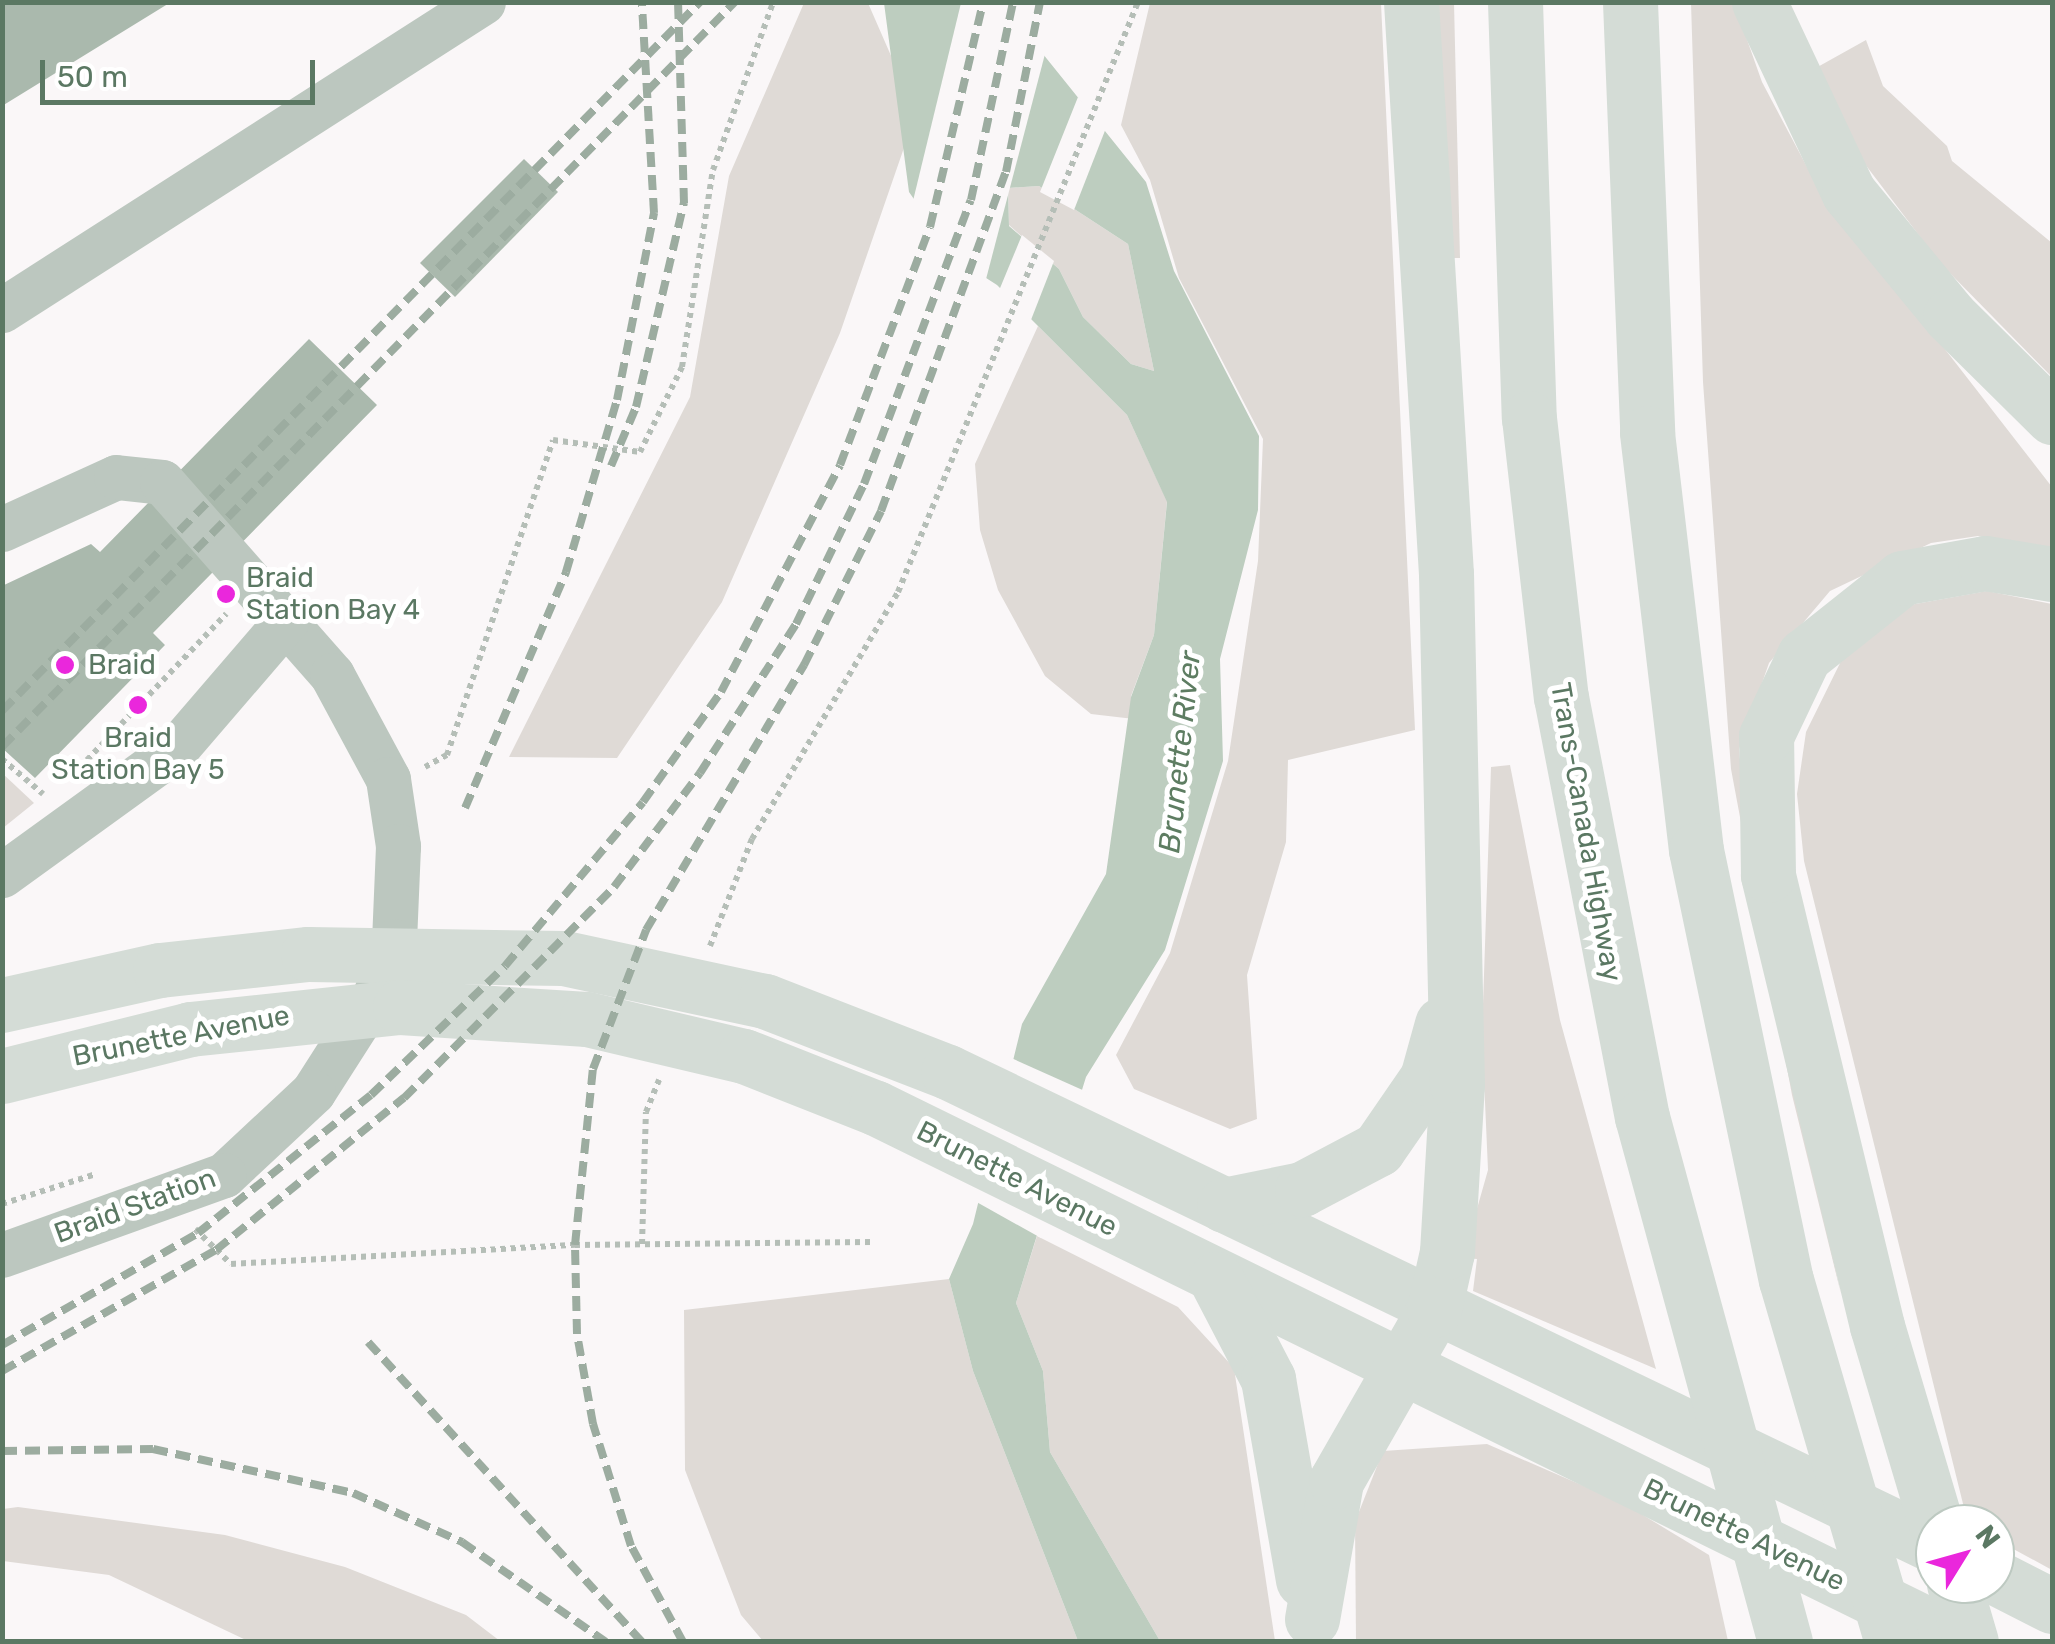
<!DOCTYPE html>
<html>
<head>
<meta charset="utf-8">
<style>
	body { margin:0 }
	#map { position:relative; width:2055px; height:1644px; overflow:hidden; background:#faf7f8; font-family:Rubik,sans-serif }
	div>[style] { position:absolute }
	.green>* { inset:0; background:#dfdad6 }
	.water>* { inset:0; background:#bdcdbf }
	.pier>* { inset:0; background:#faf7f8 }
	.building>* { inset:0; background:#aab9ad }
	.path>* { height:6px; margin-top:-3px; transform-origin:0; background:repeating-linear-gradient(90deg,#b5beb7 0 5px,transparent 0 10px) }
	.minor>* { height:45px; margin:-22.5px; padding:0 22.5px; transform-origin:22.5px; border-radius:22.5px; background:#bcc7bf }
	.major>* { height:55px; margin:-27.5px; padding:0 27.5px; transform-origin:27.5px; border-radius:27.5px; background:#d4dcd6 }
	.highway>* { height:55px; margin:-27.5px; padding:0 27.5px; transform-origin:27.5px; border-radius:27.5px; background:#d4dcd6 }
	.rail>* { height:8px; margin-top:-4px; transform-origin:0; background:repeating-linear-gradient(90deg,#9caca0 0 15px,transparent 0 23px) }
	.dots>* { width:28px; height:28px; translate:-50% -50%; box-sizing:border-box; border:5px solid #fff; border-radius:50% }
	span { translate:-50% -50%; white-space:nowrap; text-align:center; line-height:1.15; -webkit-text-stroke:10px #fff; paint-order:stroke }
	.poi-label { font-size:28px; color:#5b7863 }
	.left { translate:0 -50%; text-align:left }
	.street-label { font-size:28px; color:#5b7863 }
	.water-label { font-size:30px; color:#5e7d62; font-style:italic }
	.frame { position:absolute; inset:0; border:5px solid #5b7863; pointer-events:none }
	.north { position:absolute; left:1915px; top:1504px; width:100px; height:100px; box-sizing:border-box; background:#fff; border:2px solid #bdc9c1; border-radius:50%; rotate:53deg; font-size:28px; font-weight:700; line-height:40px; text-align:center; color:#5b7863 }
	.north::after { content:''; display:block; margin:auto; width:35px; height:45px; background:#ea27dc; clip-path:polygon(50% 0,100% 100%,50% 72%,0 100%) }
	.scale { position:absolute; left:40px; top:60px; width:275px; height:45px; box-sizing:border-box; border:5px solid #5b7863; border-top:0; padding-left:12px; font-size:30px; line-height:35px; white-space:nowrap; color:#5b7863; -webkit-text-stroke:8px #fff; paint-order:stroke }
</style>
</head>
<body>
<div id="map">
	<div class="green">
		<i style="clip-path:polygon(804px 3px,868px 3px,916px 113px,840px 333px,722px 602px,617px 758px,509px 757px,690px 397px,729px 176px)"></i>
		<i style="clip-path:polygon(1150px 3px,1381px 3px,1415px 730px,1288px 760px,1286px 842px,1247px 975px,1257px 1119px,1230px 1129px,1134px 1089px,1116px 1055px,1170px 953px,1228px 761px,1258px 561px,1263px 439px,1179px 278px,1150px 180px,1121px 125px)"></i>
		<i style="clip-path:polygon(1434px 3px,1454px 3px,1460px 258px,1446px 258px)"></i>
		<i style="clip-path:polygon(1691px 3px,1734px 3px,1762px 82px,1815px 182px,2052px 487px,2052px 548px,1978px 536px,1931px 543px,1830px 591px,1769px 663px,1739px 749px,1750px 869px,1841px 1294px,1792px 1095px,1731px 769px,1703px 382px)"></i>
		<i style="clip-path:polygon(1866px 40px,1883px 86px,1947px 146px,1952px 161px,2052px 243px,2052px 377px,1940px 263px,1852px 147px,1814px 69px)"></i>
		<i style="clip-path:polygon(1039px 186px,1128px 244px,1154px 371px,1131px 364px,1083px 317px,1059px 269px,1009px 225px,1008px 188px)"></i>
		<i style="clip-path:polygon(1038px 326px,1127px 415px,1167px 501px,1154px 635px,1131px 696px,1134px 719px,1091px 714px,1045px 676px,998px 590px,980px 530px,975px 464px)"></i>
		<i style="clip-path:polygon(1987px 591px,2052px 604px,2052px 1570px,1995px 1539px,1995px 1524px,1968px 1524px,1804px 861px,1797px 794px,1806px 732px,1845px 653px,1910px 605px)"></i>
		<i style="clip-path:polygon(1510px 765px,1560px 1020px,1656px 1369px,1473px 1291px,1477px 1259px,1463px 1258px,1488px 1170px,1482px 1034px,1491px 767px)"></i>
		<i style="clip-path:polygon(2px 773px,34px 803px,3px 828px,2px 828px)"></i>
		<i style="clip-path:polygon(1037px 1236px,1178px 1307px,1234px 1368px,1275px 1641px,1160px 1641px,1050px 1452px,1043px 1371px,1016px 1303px)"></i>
		<i style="clip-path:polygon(949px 1279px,973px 1371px,1078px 1641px,763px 1641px,741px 1615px,685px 1470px,684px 1310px)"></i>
		<i style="clip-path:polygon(1487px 1444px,1623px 1503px,1709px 1555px,1728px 1641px,1356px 1642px,1355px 1522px,1383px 1451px)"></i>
		<i style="clip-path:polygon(18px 1507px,225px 1535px,345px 1567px,466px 1615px,500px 1641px,248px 1641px,109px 1575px,3px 1561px,3px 1509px)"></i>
	</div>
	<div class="water">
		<i style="clip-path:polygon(evenodd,884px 3px,1002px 3px,1146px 182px,1174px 271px,1259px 436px,1258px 510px,1220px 659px,1223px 761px,1165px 950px,1086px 1077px,1016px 1303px,1043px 1371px,1050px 1452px,1160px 1641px,1078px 1641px,973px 1371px,949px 1279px,973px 1224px,1022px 1024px,1106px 874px,1131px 697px,1154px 635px,1167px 502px,1127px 415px,997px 285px,955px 258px,909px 192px,884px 3px,1039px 186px,1128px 244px,1154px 371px,1131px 364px,1083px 317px,1059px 269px,1009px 226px,1008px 188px,1039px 186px)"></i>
	</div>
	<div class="pier">
		<i style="clip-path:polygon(1008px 2px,1045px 54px,985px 283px,951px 262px,912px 205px,961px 3px)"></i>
		<i style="clip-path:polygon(1078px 97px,1106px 128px,1074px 210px,1040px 192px)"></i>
		<i style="clip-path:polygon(1022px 235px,1054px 261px,1029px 325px,998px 293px)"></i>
		<i style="clip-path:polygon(1009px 1057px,1087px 1092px,1041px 1238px,973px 1200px)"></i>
	</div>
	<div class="building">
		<i style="clip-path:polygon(2px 2px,171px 2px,2px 106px)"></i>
		<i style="clip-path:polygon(524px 159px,558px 192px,455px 297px,420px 263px)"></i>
		<i style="clip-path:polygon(309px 339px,377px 405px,153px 633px,165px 645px,35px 778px,2px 748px,2px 586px,91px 544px,100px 552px)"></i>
	</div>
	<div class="path">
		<i style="left:2px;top:759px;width:54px;rotate:40.5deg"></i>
		<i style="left:87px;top:760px;width:202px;rotate:-46.4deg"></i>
		<i style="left:425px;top:767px;width:25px;rotate:-29deg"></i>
		<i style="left:447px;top:755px;width:332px;rotate:-71.4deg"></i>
		<i style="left:553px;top:440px;width:88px;rotate:7.9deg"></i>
		<i style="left:640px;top:452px;width:95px;rotate:-63.7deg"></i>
		<i style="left:682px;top:367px;width:199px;rotate:-81.1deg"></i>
		<i style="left:713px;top:170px;width:178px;rotate:-70.3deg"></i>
		<i style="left:710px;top:946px;width:115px;rotate:-68.6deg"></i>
		<i style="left:752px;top:839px;width:287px;rotate:-59.4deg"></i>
		<i style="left:898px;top:592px;width:637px;rotate:-67.86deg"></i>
		<i style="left:2px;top:1204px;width:99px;rotate:-17.7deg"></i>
		<i style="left:195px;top:1229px;width:50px;rotate:44.2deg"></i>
		<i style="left:231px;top:1264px;width:345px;rotate:-3.2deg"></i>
		<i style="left:575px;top:1245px;width:298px;rotate:-0.6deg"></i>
		<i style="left:642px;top:1244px;width:132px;rotate:-88.3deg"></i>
		<i style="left:646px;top:1112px;width:35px;rotate:-68deg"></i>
	</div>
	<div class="minor">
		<i style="left:2px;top:310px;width:571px;rotate:-32.63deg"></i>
		<i style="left:2px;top:529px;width:125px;rotate:-24.5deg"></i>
		<i style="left:116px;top:477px;width:46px;rotate:6.2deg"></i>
		<i style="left:162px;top:482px;width:257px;rotate:48.6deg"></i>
		<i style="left:332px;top:675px;width:118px;rotate:61.7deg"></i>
		<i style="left:388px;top:779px;width:68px;rotate:81.5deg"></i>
		<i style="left:398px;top:846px;width:95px;rotate:92.4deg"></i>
		<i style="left:394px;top:941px;width:57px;rotate:109.4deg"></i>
		<i style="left:375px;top:995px;width:115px;rotate:122.6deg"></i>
		<i style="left:313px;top:1092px;width:122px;rotate:137deg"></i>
		<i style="left:224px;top:1175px;width:236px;rotate:160.2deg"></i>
		<i style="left:2px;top:875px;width:215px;rotate:-35.9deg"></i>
		<i style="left:176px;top:749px;width:170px;rotate:-49.3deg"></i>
	</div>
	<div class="major">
		<i style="left:2px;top:1005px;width:162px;rotate:-12.5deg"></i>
		<i style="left:160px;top:970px;width:149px;rotate:-6.2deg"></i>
		<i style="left:308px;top:954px;width:256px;rotate:0.9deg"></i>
		<i style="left:564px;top:958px;width:206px;rotate:12.1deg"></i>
		<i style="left:765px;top:1001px;width:196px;rotate:21.2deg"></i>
		<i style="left:948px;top:1072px;width:1095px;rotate:25.65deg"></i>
		<i style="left:2px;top:1076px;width:194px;rotate:-14deg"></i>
		<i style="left:190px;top:1029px;width:211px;rotate:-6deg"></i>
		<i style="left:400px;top:1007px;width:187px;rotate:3.7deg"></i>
		<i style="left:587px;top:1019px;width:161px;rotate:13.3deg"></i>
		<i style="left:744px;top:1056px;width:142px;rotate:21.5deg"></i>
		<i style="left:876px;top:1108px;width:1211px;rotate:26.16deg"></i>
		<i style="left:1995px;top:1577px;width:64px;rotate:27deg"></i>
	</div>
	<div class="highway">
		<i style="left:1515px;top:2px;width:416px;rotate:88.1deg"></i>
		<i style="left:1529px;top:418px;width:281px;rotate:83.5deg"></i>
		<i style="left:1561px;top:697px;width:428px;rotate:79.1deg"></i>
		<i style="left:1642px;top:1117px;width:544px;rotate:74.76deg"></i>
		<i style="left:1630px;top:2px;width:431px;rotate:87.7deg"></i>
		<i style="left:1647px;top:433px;width:420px;rotate:83.3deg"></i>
		<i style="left:1696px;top:850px;width:439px;rotate:78.2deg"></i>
		<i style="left:1786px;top:1280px;width:377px;rotate:73.7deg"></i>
		<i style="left:1759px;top:2px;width:211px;rotate:64.8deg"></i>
		<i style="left:1849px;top:193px;width:159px;rotate:50.6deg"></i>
		<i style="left:1950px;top:316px;width:144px;rotate:44.7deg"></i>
		<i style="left:1224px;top:1205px;width:80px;rotate:-11.6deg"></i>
		<i style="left:1302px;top:1189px;width:86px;rotate:-27.8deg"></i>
		<i style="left:1378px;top:1149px;width:86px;rotate:-55.4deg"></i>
		<i style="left:1427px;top:1078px;width:56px;rotate:-74.5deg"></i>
		<i style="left:1216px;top:1279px;width:113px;rotate:62.5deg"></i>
		<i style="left:1268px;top:1379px;width:204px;rotate:80.1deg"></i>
		<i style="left:1936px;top:1524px;width:207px;rotate:-106.6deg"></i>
		<i style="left:1877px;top:1326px;width:464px;rotate:-103.6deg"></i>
		<i style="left:1768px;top:875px;width:139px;rotate:-90.8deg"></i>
		<i style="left:1766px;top:736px;width:89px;rotate:-64.6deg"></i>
		<i style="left:1804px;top:656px;width:125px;rotate:-38.5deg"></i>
		<i style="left:1902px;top:578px;width:84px;rotate:-10.2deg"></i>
		<i style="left:1985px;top:563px;width:68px;rotate:9.3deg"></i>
		<i style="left:1954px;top:1584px;width:60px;rotate:73.7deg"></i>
		<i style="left:1312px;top:1619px;width:140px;rotate:-80.1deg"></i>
		<i style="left:1336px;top:1481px;width:197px;rotate:-60.2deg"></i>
		<i style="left:1434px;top:1310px;width:59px;rotate:-77.4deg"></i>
		<i style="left:1447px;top:1252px;width:167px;rotate:-86.6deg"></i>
		<i style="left:1457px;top:1085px;width:511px;rotate:-91.23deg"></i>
		<i style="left:1446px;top:574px;width:573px;rotate:-93.5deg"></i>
	</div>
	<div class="rail">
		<i style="left:611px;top:466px;width:64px;rotate:-67deg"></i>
		<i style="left:636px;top:407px;width:210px;rotate:-76.8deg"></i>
		<i style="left:684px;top:203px;width:201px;rotate:-91.7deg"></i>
		<i style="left:2px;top:711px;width:995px;rotate:-45.45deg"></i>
		<i style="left:2px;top:747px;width:1045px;rotate:-45.47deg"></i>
		<i style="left:465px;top:808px;width:257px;rotate:-66.8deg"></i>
		<i style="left:566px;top:572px;width:179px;rotate:-73.5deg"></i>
		<i style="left:617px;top:400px;width:191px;rotate:-78.8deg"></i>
		<i style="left:654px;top:213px;width:211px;rotate:-93.3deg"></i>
		<i style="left:368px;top:1342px;width:406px;rotate:47.6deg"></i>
		<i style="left:2px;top:1345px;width:226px;rotate:-29.7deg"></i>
		<i style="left:198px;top:1233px;width:221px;rotate:-38.6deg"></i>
		<i style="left:371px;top:1095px;width:186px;rotate:-43.9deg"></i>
		<i style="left:505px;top:966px;width:214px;rotate:-49.9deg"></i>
		<i style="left:643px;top:802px;width:135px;rotate:-54.7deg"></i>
		<i style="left:721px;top:692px;width:256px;rotate:-62.3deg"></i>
		<i style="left:840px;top:465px;width:254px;rotate:-69.3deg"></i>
		<i style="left:930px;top:227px;width:231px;rotate:-76.7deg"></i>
		<i style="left:2px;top:1371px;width:246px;rotate:-29.5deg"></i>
		<i style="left:216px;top:1250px;width:242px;rotate:-39deg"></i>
		<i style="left:404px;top:1098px;width:298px;rotate:-45.1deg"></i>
		<i style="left:614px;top:887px;width:143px;rotate:-53deg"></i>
		<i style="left:700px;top:773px;width:177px;rotate:-57.2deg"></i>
		<i style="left:796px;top:624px;width:156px;rotate:-64.1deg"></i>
		<i style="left:864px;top:484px;width:303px;rotate:-69.4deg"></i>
		<i style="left:971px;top:200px;width:202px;rotate:-78deg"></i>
		<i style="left:2px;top:1451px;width:151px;rotate:-0.8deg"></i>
		<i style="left:153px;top:1449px;width:205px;rotate:12.4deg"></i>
		<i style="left:353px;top:1493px;width:120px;rotate:24.2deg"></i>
		<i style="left:462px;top:1542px;width:175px;rotate:34.8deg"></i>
		<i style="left:683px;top:1642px;width:109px;rotate:-118.4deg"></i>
		<i style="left:631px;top:1546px;width:128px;rotate:-107.3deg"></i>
		<i style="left:593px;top:1424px;width:91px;rotate:-100.1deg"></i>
		<i style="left:577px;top:1334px;width:89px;rotate:-91.3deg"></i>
		<i style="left:575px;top:1245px;width:177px;rotate:-84.2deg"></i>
		<i style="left:593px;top:1069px;width:149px;rotate:-69.1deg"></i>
		<i style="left:646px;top:930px;width:309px;rotate:-59.2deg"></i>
		<i style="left:804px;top:665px;width:172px;rotate:-63.4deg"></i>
		<i style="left:881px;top:511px;width:361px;rotate:-69.8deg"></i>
		<i style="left:1006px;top:172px;width:173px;rotate:-78.7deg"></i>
	</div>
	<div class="dots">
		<i style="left:226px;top:594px;background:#ea27dc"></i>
		<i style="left:65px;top:665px;background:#ea27dc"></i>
		<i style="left:138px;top:705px;background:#ea27dc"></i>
	</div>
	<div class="poi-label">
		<span class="left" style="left:246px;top:594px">Braid<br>Station Bay 4</span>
		<span class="left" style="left:88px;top:665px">Braid</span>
		<span style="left:138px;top:754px">Braid<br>Station Bay 5</span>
	</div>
	<div class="street-label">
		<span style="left:1586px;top:832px;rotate:80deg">Trans-Canada Highway</span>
		<span style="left:181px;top:1036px;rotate:-11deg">Brunette Avenue</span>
		<span style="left:1017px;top:1179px;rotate:27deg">Brunette Avenue</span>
		<span style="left:135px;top:1206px;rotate:-20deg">Braid Station</span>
		<span style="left:1744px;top:1535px;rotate:26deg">Brunette Avenue</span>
	</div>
	<div class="water-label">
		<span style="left:1180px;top:752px;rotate:-84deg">Brunette River</span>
	</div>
	<div class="frame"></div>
	<div class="north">N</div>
	<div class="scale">50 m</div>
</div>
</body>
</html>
